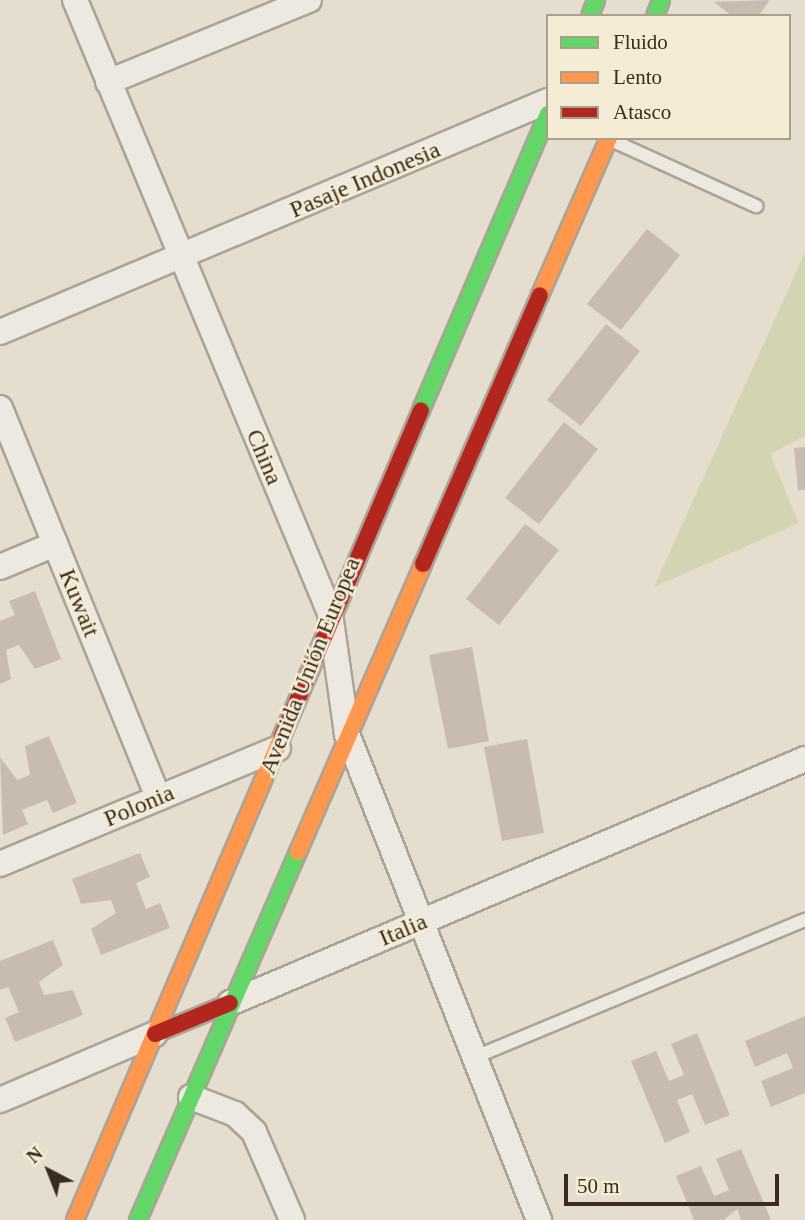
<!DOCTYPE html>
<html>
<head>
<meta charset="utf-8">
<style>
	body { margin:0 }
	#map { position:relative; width:805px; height:1220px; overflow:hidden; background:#e5decf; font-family:"Times New Roman",serif }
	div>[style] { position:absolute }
	.green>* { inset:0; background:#d4d4b2 }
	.building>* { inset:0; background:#c8bcb0 }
	.roads { filter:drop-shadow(2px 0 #aaa398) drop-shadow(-2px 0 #aaa398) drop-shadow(0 2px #aaa398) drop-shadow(0 -2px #aaa398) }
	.lane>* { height:12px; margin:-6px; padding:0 6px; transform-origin:6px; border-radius:6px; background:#ede9e0 }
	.street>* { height:24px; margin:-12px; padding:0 12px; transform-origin:12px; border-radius:12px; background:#ede9e0 }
	.fast>* { height:16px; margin:-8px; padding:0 8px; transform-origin:8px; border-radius:8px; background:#63d668 }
	.slow>* { height:16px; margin:-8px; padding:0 8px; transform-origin:8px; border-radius:8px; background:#ff974d }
	.jam>* { height:16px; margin:-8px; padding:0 8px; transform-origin:8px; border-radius:8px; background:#b3261e }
	span { translate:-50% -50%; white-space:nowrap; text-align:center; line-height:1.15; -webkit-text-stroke:5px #f5ecd5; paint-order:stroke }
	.street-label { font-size:24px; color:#392c1f }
	.legend { position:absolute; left:546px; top:14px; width:245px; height:126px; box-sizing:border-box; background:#f5ecd5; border:2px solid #aa9f8c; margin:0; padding:9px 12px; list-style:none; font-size:21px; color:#392c1f }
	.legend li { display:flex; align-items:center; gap:14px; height:35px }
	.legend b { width:35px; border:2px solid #aa9f8c }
	.north { position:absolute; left:14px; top:1136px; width:70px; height:70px; -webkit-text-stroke:5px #f5ecd5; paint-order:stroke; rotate:318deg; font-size:19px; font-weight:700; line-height:28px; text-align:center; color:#392c1f }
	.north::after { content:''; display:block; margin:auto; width:24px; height:32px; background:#392c1f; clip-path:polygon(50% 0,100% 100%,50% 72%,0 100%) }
	.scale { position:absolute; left:564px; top:1174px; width:215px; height:32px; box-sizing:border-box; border:4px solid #392c1f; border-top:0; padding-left:9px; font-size:21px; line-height:24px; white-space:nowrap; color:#392c1f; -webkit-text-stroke:5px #f5ecd5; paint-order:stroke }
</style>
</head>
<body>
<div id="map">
	<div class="green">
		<i style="clip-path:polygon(805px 252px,805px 436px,770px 454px,799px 523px,654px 587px)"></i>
	</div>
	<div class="building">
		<i style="clip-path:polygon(770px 0,758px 16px,732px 16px,714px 2px)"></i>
		<i style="clip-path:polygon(647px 229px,680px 255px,621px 330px,587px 304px)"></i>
		<i style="clip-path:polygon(606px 324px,640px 351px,581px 426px,547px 400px)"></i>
		<i style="clip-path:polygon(564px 422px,598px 449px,539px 524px,505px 498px)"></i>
		<i style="clip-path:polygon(805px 447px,805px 490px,798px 490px,794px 448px)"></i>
		<i style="clip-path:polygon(525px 524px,559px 550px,499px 625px,466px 599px)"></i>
		<i style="clip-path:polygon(35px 591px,61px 659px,35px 669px,19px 645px,6px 650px,11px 679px,0 684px,0 621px,15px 615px,9px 601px)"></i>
		<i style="clip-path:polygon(472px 647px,489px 741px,448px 749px,429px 655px)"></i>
		<i style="clip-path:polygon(49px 736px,77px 803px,53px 813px,47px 800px,22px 810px,28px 824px,3px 835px,0 757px,17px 780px,30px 775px,25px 746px)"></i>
		<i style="clip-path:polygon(527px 739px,544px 833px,502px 841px,484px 747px)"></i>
		<i style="clip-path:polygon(140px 853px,150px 877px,136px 883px,146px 909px,160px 903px,170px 928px,101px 955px,91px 929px,116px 913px,111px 900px,81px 904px,72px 879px)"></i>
		<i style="clip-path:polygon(53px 940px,63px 965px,39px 982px,44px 995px,73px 990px,83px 1015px,15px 1042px,5px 1018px,19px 1012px,8px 987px,0 990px,0 961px)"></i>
		<i style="clip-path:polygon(805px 1016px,805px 1093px,771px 1107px,761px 1081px,793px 1068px,787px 1053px,755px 1067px,745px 1041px)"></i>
		<i style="clip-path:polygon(697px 1033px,730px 1115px,705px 1125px,692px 1094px,677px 1100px,690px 1132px,665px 1143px,631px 1061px,656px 1051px,669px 1081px,684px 1075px,671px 1044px)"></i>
		<i style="clip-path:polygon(741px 1149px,771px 1220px,741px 1220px,737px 1209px,724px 1220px,694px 1220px,676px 1176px,701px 1166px,714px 1196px,729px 1190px,716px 1159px)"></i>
	</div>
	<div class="roads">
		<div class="lane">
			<i style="left:609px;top:139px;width:162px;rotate:24.5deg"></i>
			<i style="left:473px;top:1058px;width:360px;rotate:-22.6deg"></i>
		</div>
		<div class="street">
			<i style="left:75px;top:0;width:664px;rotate:67.41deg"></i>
			<i style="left:330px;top:613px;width:122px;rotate:82deg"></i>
			<i style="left:347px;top:734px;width:523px;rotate:68.44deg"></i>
			<i style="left:108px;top:82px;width:217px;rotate:-22.2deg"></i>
			<i style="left:0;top:332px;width:595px;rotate:-22.86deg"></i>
			<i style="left:0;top:408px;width:421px;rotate:67.9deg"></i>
			<i style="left:0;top:567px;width:60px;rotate:-22.7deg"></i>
			<i style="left:0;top:864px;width:301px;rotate:-22.6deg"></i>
			<i style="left:230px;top:1003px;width:625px;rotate:-22.99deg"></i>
			<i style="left:191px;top:1097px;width:47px;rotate:21.1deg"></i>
			<i style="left:235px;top:1114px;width:26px;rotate:43deg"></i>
			<i style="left:254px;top:1132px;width:96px;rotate:66.6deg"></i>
			<i style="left:0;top:1100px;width:168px;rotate:-23.1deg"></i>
		</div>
		<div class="fast">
			<i style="left:590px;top:16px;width:17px;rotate:-69deg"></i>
			<i style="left:655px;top:16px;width:17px;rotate:-69deg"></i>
			<i style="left:421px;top:410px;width:322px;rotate:-66.8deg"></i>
			<i style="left:138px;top:1220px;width:401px;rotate:-66.5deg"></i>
		</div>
		<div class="slow">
			<i style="left:540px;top:295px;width:171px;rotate:-66.3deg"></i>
			<i style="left:298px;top:852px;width:314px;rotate:-66.5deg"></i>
			<i style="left:75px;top:1220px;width:526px;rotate:-66.84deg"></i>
		</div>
		<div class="jam">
			<i style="left:423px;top:564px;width:293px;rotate:-66.5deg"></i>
			<i style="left:282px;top:736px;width:354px;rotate:-66.9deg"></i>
			<i style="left:155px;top:1034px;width:81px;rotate:-22.5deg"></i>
		</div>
	</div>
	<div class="street-label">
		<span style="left:365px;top:180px;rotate:-23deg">Pasaje Indonesia</span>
		<span style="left:264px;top:457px;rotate:67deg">China</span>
		<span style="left:79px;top:603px;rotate:68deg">Kuwait</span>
		<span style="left:310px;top:666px;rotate:-68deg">Avenida Unión Europea</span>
		<span style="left:139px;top:806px;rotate:-23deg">Polonia</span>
		<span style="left:403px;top:930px;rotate:-23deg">Italia</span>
	</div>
	<ul class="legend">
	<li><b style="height:9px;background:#63d668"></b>Fluido</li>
	<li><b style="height:9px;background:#ff974d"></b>Lento</li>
	<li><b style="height:9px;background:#b3261e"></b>Atasco</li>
	</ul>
	<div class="north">N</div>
	<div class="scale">50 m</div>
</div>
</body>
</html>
